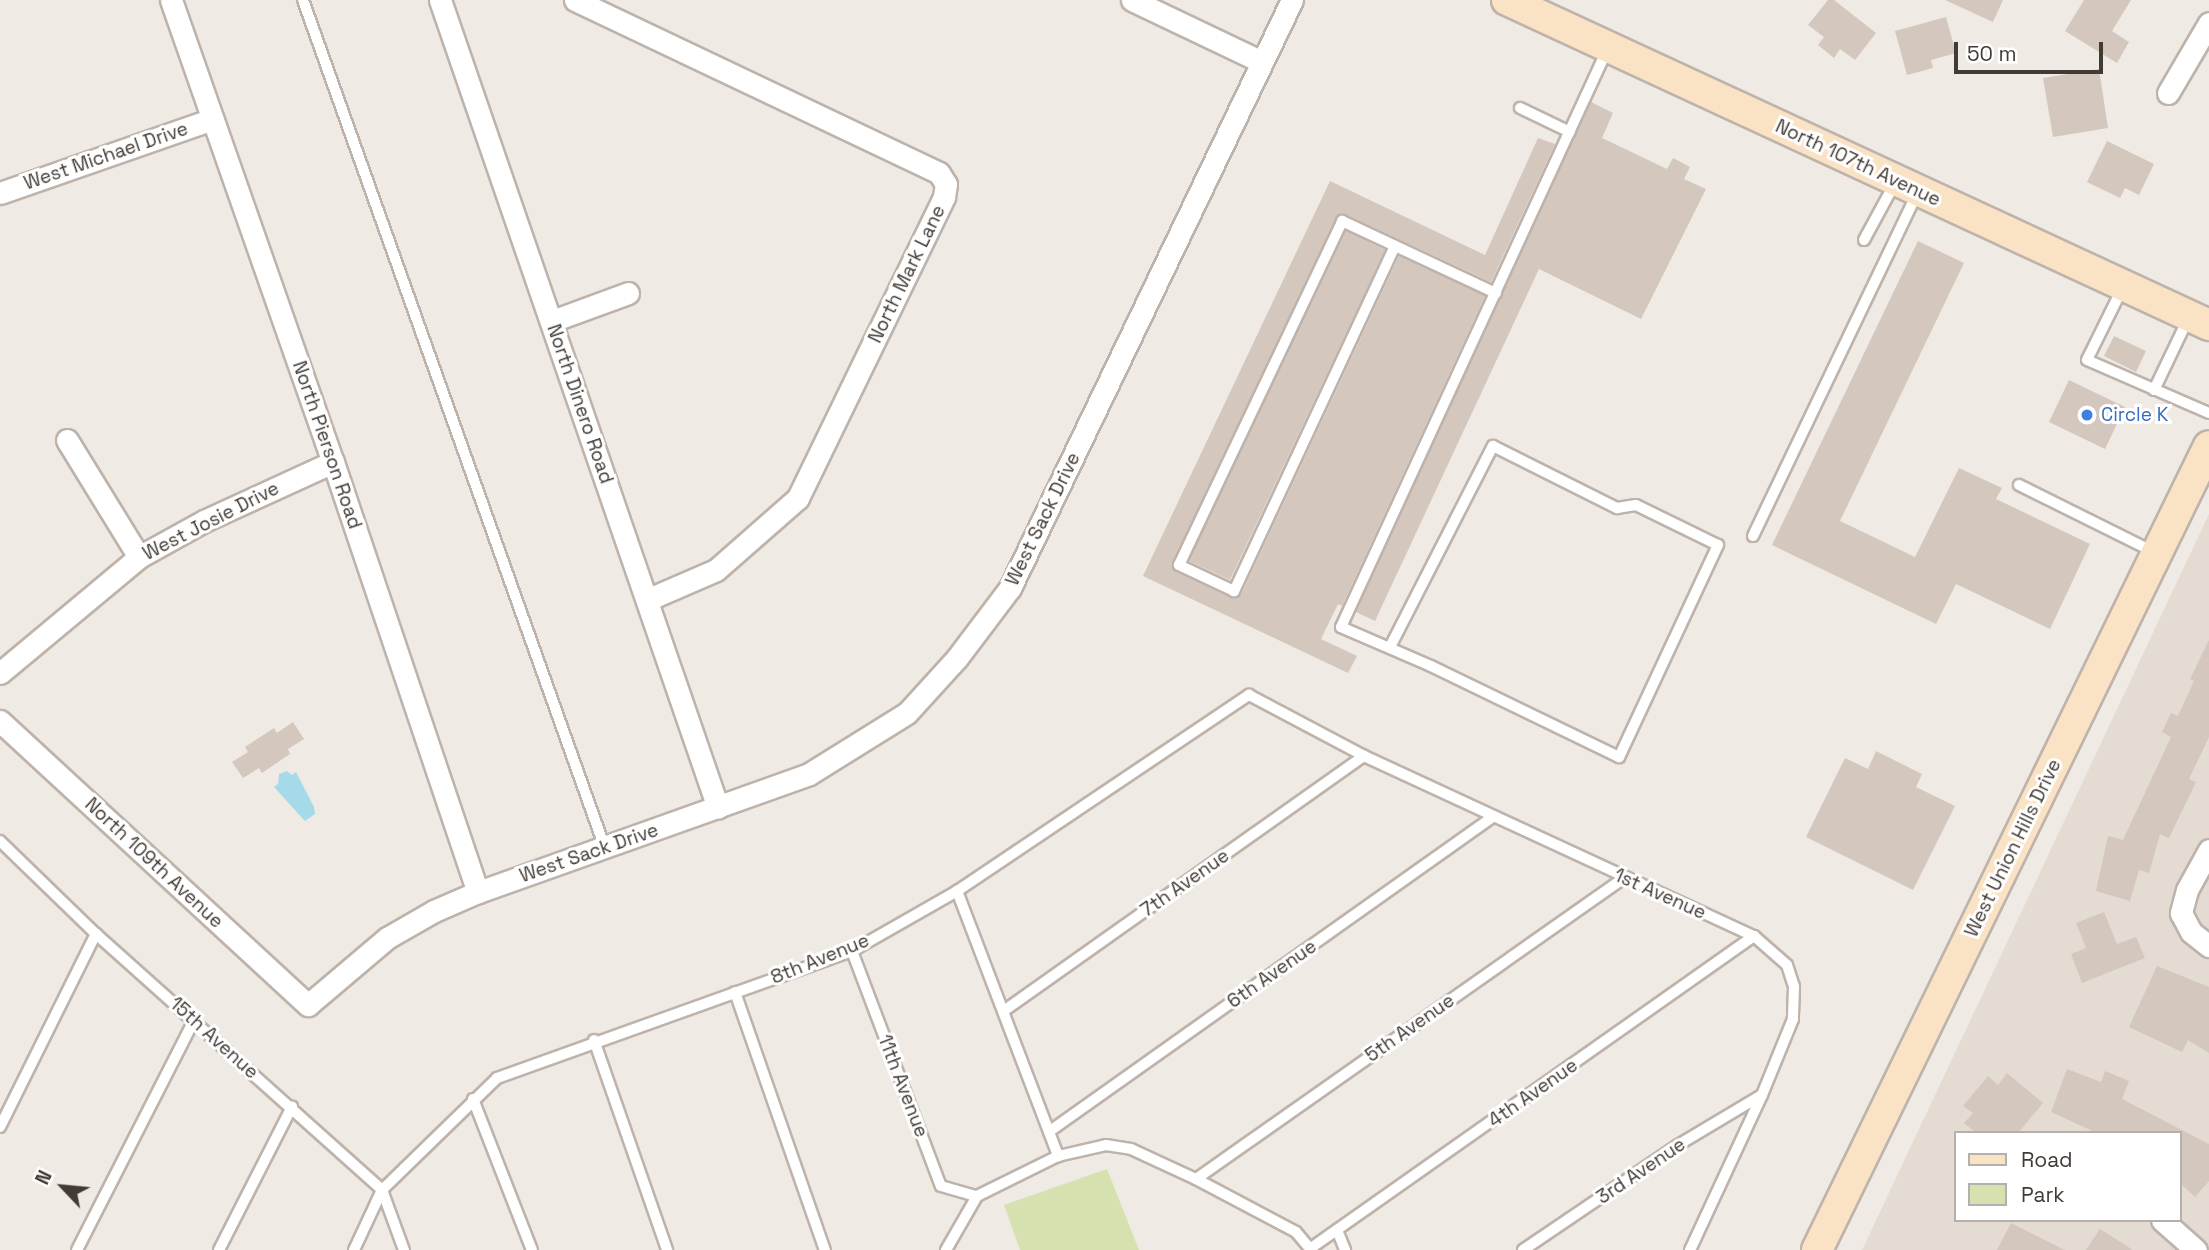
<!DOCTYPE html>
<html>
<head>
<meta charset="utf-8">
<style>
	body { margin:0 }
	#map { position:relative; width:2209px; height:1250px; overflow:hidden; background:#f0eae4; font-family:"Space Grotesk",sans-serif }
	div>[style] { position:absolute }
	.residential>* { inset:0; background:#e4dbd3 }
	.green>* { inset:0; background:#d5e2b0 }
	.water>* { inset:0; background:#a5dae9 }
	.building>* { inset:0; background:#d4c7be }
	.roads { filter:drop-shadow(2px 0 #beb3ab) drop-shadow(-2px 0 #beb3ab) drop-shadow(0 2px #beb3ab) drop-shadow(0 -2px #beb3ab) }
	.lane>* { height:10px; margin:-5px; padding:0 5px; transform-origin:5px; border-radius:5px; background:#fff }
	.street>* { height:21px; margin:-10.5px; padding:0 10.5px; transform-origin:10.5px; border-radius:10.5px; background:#fff }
	.secondary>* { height:30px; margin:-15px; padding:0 15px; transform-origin:15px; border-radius:15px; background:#fae3c5 }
	.dots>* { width:19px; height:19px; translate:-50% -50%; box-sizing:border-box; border:4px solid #fff; border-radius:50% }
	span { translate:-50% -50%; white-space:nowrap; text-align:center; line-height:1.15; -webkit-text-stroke:6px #fff; paint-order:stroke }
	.street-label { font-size:19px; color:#423a35 }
	.shop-label { font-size:19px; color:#366cbe }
	.left { translate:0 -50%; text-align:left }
	.legend { position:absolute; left:1954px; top:1131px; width:228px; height:91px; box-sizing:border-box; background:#fff; border:2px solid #b3b0ae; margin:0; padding:9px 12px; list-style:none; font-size:21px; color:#423a35 }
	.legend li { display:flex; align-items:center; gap:14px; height:35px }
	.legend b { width:35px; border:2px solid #b3b0ae }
	.north { position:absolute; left:28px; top:1152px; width:70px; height:70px; -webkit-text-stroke:5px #fff; paint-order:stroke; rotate:296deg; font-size:19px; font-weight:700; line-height:28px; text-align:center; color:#423a35 }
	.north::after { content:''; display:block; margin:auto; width:24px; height:32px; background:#423a35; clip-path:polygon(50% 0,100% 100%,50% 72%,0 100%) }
	.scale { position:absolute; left:1954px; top:42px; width:149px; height:32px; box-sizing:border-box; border:4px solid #423a35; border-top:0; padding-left:9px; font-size:21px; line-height:24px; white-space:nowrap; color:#423a35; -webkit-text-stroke:5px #fff; paint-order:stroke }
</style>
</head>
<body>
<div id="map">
	<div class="residential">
		<i style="clip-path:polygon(evenodd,2209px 514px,2209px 1250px,1862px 1250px,2209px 514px,1955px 1133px,2179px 1133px,2179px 1220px,1955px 1220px,1955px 1133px)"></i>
	</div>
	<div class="green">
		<i style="clip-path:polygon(1107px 1169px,1139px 1250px,1020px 1250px,1004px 1205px)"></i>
	</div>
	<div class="water">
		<i style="clip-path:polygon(287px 771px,292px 775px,296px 772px,314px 807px,315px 814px,305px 821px,274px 787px,278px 784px,279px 774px)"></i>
	</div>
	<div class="building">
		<i style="clip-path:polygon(1828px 0,1834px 0,1876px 33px,1855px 60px,1840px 49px,1834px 58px,1818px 45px,1824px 37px,1808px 25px)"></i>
		<i style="clip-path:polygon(1945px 0,2003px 0,1993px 22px)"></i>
		<i style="clip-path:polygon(2084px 0,2131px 0,2112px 31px,2129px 42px,2117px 63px,2065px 31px)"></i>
		<i style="clip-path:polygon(1946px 17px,1956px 53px,1931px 60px,1933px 68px,1907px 75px,1895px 31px)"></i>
		<i style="clip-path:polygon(2099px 69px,2108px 128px,2053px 137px,2043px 78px)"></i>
		<i style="clip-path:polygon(1591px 102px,1613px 113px,1602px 138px,1667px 169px,1673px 158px,1690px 167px,1684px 179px,1706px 189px,1641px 319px,1539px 269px,1375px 621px,1356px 612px)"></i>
		<i style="clip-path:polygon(1538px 138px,1555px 144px,1491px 282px,1345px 214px,1337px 215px,1172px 562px,1176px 572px,1231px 598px,1241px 595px,1399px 256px,1485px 296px,1342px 606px,1338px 604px,1321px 639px,1357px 656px,1348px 673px,1143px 576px,1330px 181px,1485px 255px)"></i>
		<i style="clip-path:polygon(2107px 141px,2154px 164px,2139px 195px,2125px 188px,2120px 198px,2087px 182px)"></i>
		<i style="clip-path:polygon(1346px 231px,1385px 250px,1230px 580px,1189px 561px)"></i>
		<i style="clip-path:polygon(1918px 241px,1964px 263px,1840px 521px,1915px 557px,1959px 468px,2002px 488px,1996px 499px,2090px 544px,2050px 629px,1956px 584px,1936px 624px,1772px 545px)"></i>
		<i style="clip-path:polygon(2114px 336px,2146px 351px,2136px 372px,2104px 356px)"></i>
		<i style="clip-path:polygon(2069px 380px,2125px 407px,2105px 449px,2049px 422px)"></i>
		<i style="clip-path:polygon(2209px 640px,2209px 737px,2189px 779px,2196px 782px,2169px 838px,2160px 834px,2149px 873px,2139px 870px,2130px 901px,2096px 891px,2108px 836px,2123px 840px,2171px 737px,2162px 732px,2171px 713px,2178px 716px,2194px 681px,2190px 679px)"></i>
		<i style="clip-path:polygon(293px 722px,304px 739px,288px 749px,290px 754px,262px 773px,259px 768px,243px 778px,232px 762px,248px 752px,245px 747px,274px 728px,277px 733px)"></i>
		<i style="clip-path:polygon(1876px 751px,1922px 774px,1916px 787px,1955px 806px,1913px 890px,1806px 837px,1845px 758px,1868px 769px)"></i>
		<i style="clip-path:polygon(2104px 912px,2117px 944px,2136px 937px,2145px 958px,2082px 983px,2071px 954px,2086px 948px,2076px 923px)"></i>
		<i style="clip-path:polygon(2157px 966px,2209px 987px,2209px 1053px,2188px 1040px,2182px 1052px,2129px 1027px)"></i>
		<i style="clip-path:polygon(2067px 1069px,2101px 1082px,2105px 1071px,2129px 1081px,2122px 1099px,2209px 1144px,2209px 1181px,2195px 1197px,2179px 1182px,2179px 1133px,2097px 1133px,2051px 1112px)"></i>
		<i style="clip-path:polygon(2007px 1073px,2043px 1103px,2018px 1133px,1976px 1133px,1964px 1123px,1973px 1113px,1963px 1106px,1988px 1076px,1998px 1085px)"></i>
		<i style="clip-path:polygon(2011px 1223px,2065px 1250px,1997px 1250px)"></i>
		<i style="clip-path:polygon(2100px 1229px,2133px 1250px,2086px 1250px)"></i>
	</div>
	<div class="roads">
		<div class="lane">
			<i style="left:303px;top:0;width:900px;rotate:70.4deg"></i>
			<i style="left:1520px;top:108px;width:55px;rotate:25.6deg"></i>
			<i style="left:1864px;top:240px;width:67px;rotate:-61.5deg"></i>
			<i style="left:1395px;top:246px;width:381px;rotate:115deg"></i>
			<i style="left:1234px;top:591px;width:61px;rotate:-154.7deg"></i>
			<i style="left:1179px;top:565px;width:381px;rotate:-64.6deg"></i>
			<i style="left:1342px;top:221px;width:170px;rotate:25.1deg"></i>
			<i style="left:2123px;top:287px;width:81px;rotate:116.3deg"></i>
			<i style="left:2087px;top:360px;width:133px;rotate:23.5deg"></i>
			<i style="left:2154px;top:390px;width:81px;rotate:-64.4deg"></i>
			<i style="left:2019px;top:485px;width:151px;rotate:26.4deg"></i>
			<i style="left:1753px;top:536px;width:379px;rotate:-64.4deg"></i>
			<i style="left:1390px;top:647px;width:226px;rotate:-62.9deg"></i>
			<i style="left:1493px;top:446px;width:139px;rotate:26.6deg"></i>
			<i style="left:1617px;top:508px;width:19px;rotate:-9deg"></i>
			<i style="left:1636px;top:505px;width:91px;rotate:26deg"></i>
			<i style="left:1718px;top:545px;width:234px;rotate:115deg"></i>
			<i style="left:1619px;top:757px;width:209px;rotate:-154.2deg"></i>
			<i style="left:1431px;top:666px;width:98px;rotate:-156.6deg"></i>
			<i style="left:1341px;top:627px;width:635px;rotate:-65.25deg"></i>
			<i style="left:0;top:841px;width:134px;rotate:44.1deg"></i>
			<i style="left:96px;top:934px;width:384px;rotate:41.8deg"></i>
			<i style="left:382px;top:1190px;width:64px;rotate:69.9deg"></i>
			<i style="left:957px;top:891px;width:284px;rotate:69.1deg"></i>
			<i style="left:852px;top:951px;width:251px;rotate:69.3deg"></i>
			<i style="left:941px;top:1186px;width:37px;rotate:16deg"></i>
			<i style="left:735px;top:992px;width:273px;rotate:70.8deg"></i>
			<i style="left:1005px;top:1010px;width:440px;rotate:-35.3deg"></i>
			<i style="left:594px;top:1040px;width:222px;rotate:70.8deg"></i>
			<i style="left:473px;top:1099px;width:162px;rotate:68.7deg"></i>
			<i style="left:0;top:1127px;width:216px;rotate:-63.6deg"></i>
			<i style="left:1050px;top:1131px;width:544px;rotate:-35.35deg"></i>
			<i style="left:1196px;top:1179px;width:523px;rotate:-35.12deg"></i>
			<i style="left:1337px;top:1230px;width:22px;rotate:68deg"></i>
			<i style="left:1311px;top:1248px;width:542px;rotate:-35.16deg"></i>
			<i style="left:77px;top:1250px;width:258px;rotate:-63deg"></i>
			<i style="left:219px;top:1250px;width:161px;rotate:-63deg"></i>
			<i style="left:354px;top:1250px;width:66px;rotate:-65deg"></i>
			<i style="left:382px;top:1190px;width:161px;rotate:-44.2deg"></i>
			<i style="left:497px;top:1078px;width:377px;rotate:-19.7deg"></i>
			<i style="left:852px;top:951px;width:121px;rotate:-29.7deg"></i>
			<i style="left:957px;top:891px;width:352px;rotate:-33.9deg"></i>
			<i style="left:1249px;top:695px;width:130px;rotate:27.9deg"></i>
			<i style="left:1364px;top:756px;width:430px;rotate:24.8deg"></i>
			<i style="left:1754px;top:936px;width:44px;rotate:41.3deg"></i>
			<i style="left:1787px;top:965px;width:23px;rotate:72deg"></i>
			<i style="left:1794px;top:987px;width:32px;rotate:92deg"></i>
			<i style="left:1793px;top:1019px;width:82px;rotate:112.2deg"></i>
			<i style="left:1762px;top:1095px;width:171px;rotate:114.9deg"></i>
			<i style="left:946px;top:1250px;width:62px;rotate:-60.1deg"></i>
			<i style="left:977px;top:1196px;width:90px;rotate:-26.3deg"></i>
			<i style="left:1058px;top:1156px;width:49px;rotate:-12.9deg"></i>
			<i style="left:1106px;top:1145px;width:25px;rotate:9deg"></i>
			<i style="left:1131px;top:1149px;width:72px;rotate:24.8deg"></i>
			<i style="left:1196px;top:1179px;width:113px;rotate:27.9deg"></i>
			<i style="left:1296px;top:1232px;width:23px;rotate:50deg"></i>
			<i style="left:1523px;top:1250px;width:187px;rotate:-34.1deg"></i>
			<i style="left:1678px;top:1145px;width:98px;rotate:-30.8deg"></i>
		</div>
		<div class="street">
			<i style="left:171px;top:0;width:490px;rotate:70.7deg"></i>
			<i style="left:333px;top:462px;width:454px;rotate:71.4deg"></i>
			<i style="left:440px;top:0;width:854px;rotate:71.01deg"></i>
			<i style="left:575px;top:0;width:403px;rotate:25.4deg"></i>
			<i style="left:939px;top:173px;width:13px;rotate:58deg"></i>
			<i style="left:946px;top:184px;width:13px;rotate:99deg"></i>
			<i style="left:944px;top:197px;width:335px;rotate:115.9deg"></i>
			<i style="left:798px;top:498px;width:109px;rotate:138.7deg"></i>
			<i style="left:716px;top:570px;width:73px;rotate:156.6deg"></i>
			<i style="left:1132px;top:0;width:144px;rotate:25.5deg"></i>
			<i style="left:2168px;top:93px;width:81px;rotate:-59.6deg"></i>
			<i style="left:0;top:193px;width:225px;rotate:-19.2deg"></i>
			<i style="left:552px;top:321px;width:81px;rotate:-20.2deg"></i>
			<i style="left:67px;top:440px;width:137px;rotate:58.4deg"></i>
			<i style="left:0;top:673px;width:181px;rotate:-39.8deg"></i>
			<i style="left:139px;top:557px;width:74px;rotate:-29deg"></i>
			<i style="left:204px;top:521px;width:142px;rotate:-24.6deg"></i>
			<i style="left:0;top:721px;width:419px;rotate:42.7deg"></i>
			<i style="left:308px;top:1005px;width:104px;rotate:-40.3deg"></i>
			<i style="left:387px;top:938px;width:54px;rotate:-29.9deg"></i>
			<i style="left:434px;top:911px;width:48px;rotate:-23.4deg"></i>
			<i style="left:478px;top:892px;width:351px;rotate:-19.6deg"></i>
			<i style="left:809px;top:774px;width:115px;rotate:-31.9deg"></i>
			<i style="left:907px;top:713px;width:74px;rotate:-47.7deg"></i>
			<i style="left:957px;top:658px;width:88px;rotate:-52.9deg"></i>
			<i style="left:1010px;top:588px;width:652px;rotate:-64.38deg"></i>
			<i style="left:2209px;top:850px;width:46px;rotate:118.8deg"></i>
			<i style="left:2187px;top:890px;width:24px;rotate:105deg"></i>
			<i style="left:2181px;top:913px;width:21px;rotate:62deg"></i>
			<i style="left:2191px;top:932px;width:23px;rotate:38deg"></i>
			<i style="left:2162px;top:1220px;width:45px;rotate:41.4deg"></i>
		</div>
		<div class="secondary">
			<i style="left:1507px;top:0;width:774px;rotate:24.84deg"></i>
			<i style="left:1817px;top:1250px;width:894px;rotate:-64.01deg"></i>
		</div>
	</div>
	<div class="dots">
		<i style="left:2087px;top:415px;background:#3f7fe0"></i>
	</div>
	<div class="street-label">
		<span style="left:106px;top:156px;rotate:-19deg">West Michael Drive</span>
		<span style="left:1858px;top:163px;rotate:25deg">North 107th Avenue</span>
		<span style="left:907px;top:274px;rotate:-64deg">North Mark Lane</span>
		<span style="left:580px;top:404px;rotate:71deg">North Dinero Road</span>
		<span style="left:327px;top:445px;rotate:71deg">North Pierson Road</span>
		<span style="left:1043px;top:519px;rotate:-64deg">West Sack Drive</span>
		<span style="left:211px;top:521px;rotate:-27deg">West Josie Drive</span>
		<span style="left:2013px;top:848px;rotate:-64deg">West Union Hills Drive</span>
		<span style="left:589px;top:853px;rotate:-19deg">West Sack Drive</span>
		<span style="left:154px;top:863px;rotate:43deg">North 109th Avenue</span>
		<span style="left:1185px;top:883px;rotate:-35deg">7th Avenue</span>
		<span style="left:1660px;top:894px;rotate:24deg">1st Avenue</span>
		<span style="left:820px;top:959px;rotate:-22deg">8th Avenue</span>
		<span style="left:1272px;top:974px;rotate:-35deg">6th Avenue</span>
		<span style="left:1410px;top:1028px;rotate:-35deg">5th Avenue</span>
		<span style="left:214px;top:1038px;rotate:42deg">15th Avenue</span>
		<span style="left:903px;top:1086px;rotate:69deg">11th Avenue</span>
		<span style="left:1533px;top:1093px;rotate:-35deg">4th Avenue</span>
		<span style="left:1641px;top:1171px;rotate:-34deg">3rd Avenue</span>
	</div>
	<div class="shop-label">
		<span class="left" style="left:2101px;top:415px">Circle K</span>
	</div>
	<ul class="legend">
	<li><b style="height:9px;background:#fae3c5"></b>Road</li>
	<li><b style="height:19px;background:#d5e2b0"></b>Park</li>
	</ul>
	<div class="north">N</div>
	<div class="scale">50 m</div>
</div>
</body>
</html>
